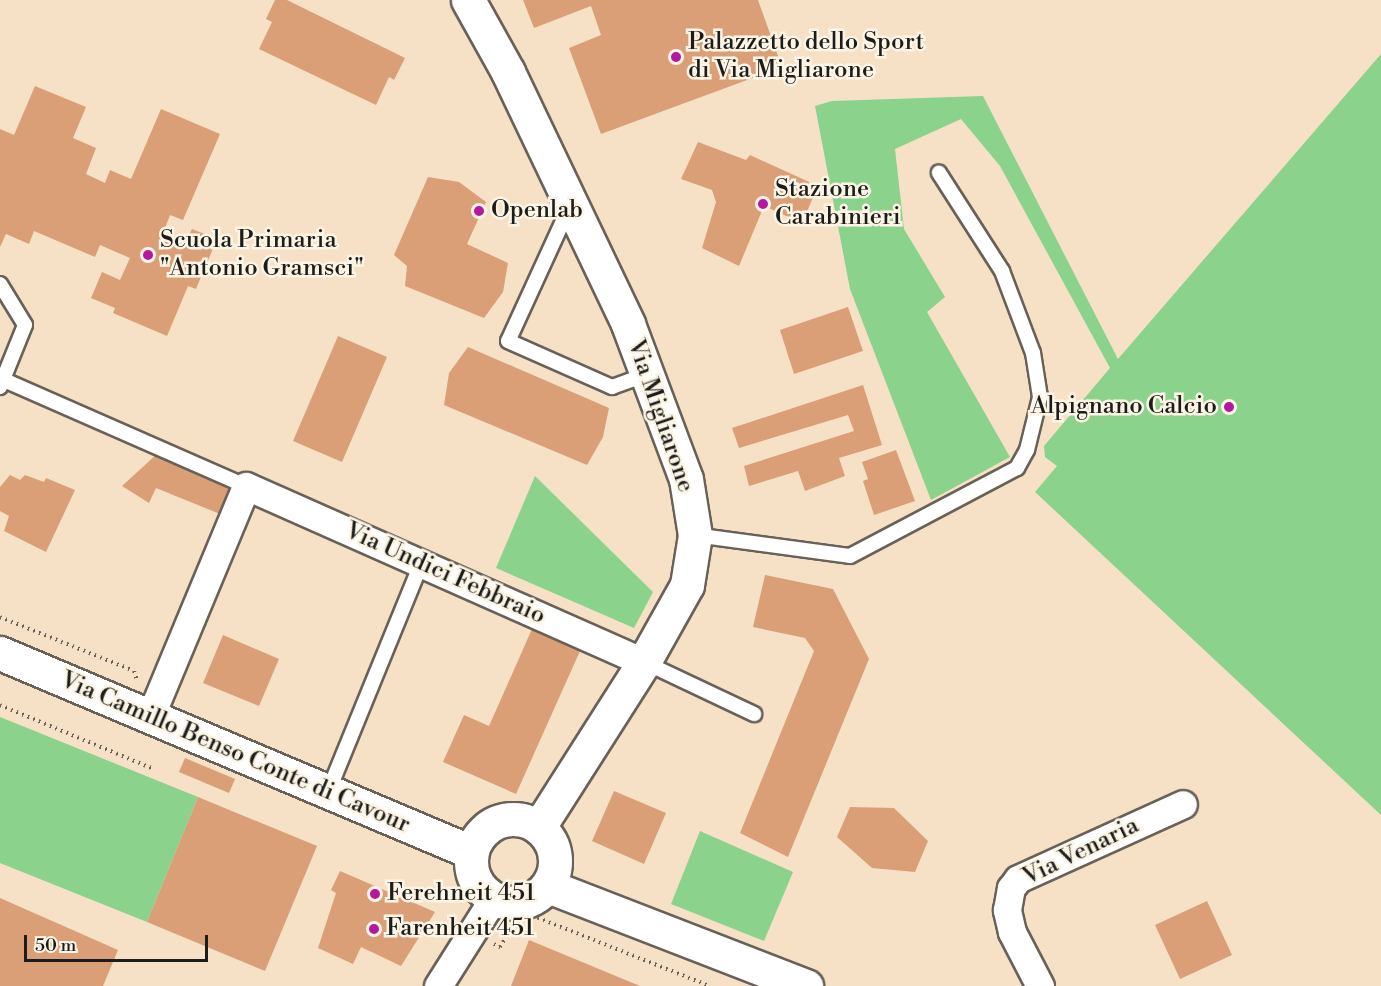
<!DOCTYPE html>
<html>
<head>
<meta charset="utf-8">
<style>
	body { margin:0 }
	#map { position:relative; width:1381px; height:986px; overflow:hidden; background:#f6e0c6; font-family:"Libre Bodoni",serif }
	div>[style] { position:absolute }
	.green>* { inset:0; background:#8bd28d }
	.building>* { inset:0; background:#da9f77 }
	.path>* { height:4px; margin-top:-2px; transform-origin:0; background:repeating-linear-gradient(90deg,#686158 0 1.5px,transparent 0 6px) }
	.roads { filter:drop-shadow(2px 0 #686158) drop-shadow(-2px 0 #686158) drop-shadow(0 2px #686158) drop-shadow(0 -2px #686158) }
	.service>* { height:14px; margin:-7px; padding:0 7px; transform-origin:7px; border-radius:7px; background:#fff }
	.minor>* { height:27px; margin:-13.5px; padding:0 13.5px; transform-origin:13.5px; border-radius:13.5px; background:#fff }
	.tertiary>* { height:33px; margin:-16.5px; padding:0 16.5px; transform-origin:16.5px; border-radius:16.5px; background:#fff }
	.secondary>* { height:33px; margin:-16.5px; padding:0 16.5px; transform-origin:16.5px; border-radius:16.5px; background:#fff }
	.secondary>.ring { margin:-16.5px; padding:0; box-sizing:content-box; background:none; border:33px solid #fff; border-radius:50% }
	.dots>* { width:16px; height:16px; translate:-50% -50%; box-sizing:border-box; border:3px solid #fcf5e5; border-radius:50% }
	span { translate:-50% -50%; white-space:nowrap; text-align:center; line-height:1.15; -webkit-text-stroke:5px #fcf5e5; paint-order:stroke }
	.poi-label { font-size:24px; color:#1c1c1c }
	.left { translate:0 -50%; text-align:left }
	.right { translate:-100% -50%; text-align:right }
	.street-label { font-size:24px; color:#1c1c1c }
	.scale { position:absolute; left:24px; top:935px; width:184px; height:27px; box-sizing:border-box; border:3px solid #1c1c1c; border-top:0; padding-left:8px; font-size:18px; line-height:21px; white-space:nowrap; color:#1c1c1c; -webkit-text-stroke:4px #fcf5e5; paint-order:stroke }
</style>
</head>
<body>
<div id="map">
	<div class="green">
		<i style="clip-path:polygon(1381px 54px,1381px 815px,1035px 492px,1057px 466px,1045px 457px,1044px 446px,1110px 368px,1000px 166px,961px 119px,895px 149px,904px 229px,945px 297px,927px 312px,1010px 457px,931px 500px,850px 289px,815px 106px,832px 101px,983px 96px,1118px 359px)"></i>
		<i style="clip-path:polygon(535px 476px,653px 592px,634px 628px,496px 568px)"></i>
		<i style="clip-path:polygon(0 717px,198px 797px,147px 922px,0 863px)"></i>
		<i style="clip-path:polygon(700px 831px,793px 872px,764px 941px,671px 904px)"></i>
	</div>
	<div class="building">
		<i style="clip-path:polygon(275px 0,287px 0,405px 58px,394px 80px,389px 77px,376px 105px,259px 49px,272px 22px,266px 19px)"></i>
		<i style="clip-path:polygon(523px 0,758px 0,782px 67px,601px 134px,569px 48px,601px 35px,591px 6px,534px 28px)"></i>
		<i style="clip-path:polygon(35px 86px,86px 107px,73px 138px,96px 148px,86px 174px,105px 183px,110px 170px,131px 179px,161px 109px,220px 134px,183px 220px,170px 215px,162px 236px,185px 245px,192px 229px,217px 239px,196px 289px,188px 286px,167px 336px,113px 313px,115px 308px,91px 298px,102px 272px,120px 280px,130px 258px,100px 245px,95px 257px,34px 231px,29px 244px,6px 234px,0 247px,0 129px,14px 135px)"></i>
		<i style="clip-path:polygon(698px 142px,746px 160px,750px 155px,818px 186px,802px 223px,764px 206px,739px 266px,702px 248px,716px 202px,712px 190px,681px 179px)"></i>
		<i style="clip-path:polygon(428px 177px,459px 182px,486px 202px,467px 244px,508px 263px,503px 292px,484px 318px,405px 286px,407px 266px,394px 255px)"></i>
		<i style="clip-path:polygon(848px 307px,863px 351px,794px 374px,780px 330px)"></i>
		<i style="clip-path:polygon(338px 336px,387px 357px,342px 462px,293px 441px)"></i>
		<i style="clip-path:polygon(468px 347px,609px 408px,603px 437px,587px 465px,444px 405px,449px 373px)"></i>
		<i style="clip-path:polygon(863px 385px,882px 445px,839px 458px,845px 476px,805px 491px,798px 471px,749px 486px,744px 466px,854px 431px,848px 415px,739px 448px,732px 428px)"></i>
		<i style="clip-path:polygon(896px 450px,915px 501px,874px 515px,863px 481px,868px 479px,862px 462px)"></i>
		<i style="clip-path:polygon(157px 454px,237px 487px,225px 516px,156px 488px,149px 503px,122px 486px)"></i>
		<i style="clip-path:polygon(10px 475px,20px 480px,25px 475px,44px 482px,46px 478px,75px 490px,46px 552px,4px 531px,9px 516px,0 511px,0 487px)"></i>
		<i style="clip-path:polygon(765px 575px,833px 589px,869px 659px,788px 857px,740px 833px,814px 651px,805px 638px,753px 627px)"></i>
		<i style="clip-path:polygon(532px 629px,580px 651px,516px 794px,443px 762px,464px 715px,489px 726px)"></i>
		<i style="clip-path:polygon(223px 635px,279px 659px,259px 706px,203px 683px)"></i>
		<i style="clip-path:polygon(185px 758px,235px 779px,229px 793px,179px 772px)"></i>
		<i style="clip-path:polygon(614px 791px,666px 813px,644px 864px,592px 841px)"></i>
		<i style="clip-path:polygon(198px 797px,317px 846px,265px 971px,147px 922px)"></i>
		<i style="clip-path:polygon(850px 807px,894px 808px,928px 841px,915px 872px,872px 868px,837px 837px)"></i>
		<i style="clip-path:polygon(340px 871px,435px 912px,401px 966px,361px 947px,353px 964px,318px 948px,336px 893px,331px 890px)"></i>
		<i style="clip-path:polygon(0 898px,118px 950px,103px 986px,0 986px)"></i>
		<i style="clip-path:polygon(1207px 901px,1232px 955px,1180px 979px,1155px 925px)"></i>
		<i style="clip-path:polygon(529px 940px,640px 986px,511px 986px)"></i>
	</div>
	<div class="path">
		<i style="left:0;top:617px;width:144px;rotate:21.9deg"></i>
		<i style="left:134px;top:671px;width:9px;rotate:72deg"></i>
		<i style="left:0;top:705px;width:167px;rotate:22.6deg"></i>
		<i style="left:494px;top:944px;width:7px;rotate:27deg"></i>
		<i style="left:500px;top:947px;width:42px;rotate:-59.7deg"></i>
		<i style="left:521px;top:911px;width:202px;rotate:21.7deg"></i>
	</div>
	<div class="roads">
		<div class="service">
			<i style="left:569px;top:208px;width:146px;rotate:114.6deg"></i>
			<i style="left:508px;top:341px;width:114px;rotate:23.9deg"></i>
			<i style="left:612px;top:387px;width:37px;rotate:-20deg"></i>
			<i style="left:0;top:284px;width:48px;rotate:58.6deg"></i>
			<i style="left:25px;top:325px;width:67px;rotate:112deg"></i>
			<i style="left:4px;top:380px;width:264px;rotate:23.7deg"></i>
			<i style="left:695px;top:535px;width:156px;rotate:7.7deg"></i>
			<i style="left:850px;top:556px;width:189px;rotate:-27.8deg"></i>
			<i style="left:1017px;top:468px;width:21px;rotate:-61deg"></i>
			<i style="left:1027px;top:450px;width:55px;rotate:-76.2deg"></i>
			<i style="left:1040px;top:397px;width:45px;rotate:-99deg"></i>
			<i style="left:1033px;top:353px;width:88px;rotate:-110.7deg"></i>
			<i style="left:1002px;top:271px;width:117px;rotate:-122.7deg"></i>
			<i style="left:644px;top:662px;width:122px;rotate:25.3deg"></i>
			<i style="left:328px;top:792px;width:246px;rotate:-67.8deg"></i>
		</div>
		<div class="minor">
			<i style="left:150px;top:717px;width:250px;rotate:-67.4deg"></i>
			<i style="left:246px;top:486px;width:435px;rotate:23.9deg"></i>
			<i style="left:438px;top:986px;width:103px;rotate:-57.7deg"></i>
			<i style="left:1040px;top:986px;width:61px;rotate:-117.4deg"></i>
			<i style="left:1012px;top:932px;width:23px;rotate:-103deg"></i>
			<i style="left:1007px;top:910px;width:22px;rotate:-80deg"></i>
			<i style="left:1011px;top:888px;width:11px;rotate:-52deg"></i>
			<i style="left:1018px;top:879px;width:181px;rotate:-24.4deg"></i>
		</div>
		<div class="tertiary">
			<i style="left:468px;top:0;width:82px;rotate:60.9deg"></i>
			<i style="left:508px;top:72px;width:279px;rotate:64.5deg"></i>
			<i style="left:628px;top:324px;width:165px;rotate:69.5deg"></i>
			<i style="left:686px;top:479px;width:57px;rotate:80.9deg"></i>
			<i style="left:695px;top:535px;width:51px;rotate:99.1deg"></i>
			<i style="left:687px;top:585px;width:88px;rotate:119.2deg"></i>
			<i style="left:644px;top:662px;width:196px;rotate:122.5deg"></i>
		</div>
		<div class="secondary">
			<i style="left:0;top:653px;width:511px;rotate:22.9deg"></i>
			<i class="ring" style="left:471px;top:819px;width:51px;height:51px"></i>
			<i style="left:548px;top:886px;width:277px;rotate:21.2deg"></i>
		</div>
	</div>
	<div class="dots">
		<i style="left:676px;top:57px;background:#b5179e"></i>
		<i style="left:763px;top:204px;background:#b5179e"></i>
		<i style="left:479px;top:211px;background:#b5179e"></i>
		<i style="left:148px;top:255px;background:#b5179e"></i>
		<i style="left:1229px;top:407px;background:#b5179e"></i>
		<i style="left:375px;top:894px;background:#b5179e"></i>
		<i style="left:374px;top:929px;background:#b5179e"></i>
	</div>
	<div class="poi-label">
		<span class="left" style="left:688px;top:57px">Palazzetto dello Sport<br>di Via Migliarone</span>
		<span class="left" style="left:775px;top:204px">Stazione<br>Carabinieri</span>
		<span class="left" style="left:491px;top:211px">Openlab</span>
		<span class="left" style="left:160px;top:255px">Scuola Primaria<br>"Antonio Gramsci"</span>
		<span class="right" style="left:1217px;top:407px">Alpignano Calcio</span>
		<span class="left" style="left:387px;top:894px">Ferehneit 451</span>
		<span class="left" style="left:386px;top:929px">Farenheit 451</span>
	</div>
	<div class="street-label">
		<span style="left:660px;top:416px;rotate:71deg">Via Migliarone</span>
		<span style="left:445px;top:574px;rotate:24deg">Via Undici Febbraio</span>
		<span style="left:235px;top:753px;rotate:23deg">Via Camillo Benso Conte di Cavour</span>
		<span style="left:1081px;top:852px;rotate:-26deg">Via Venaria</span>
	</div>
	<div class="scale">50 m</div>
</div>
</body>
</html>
